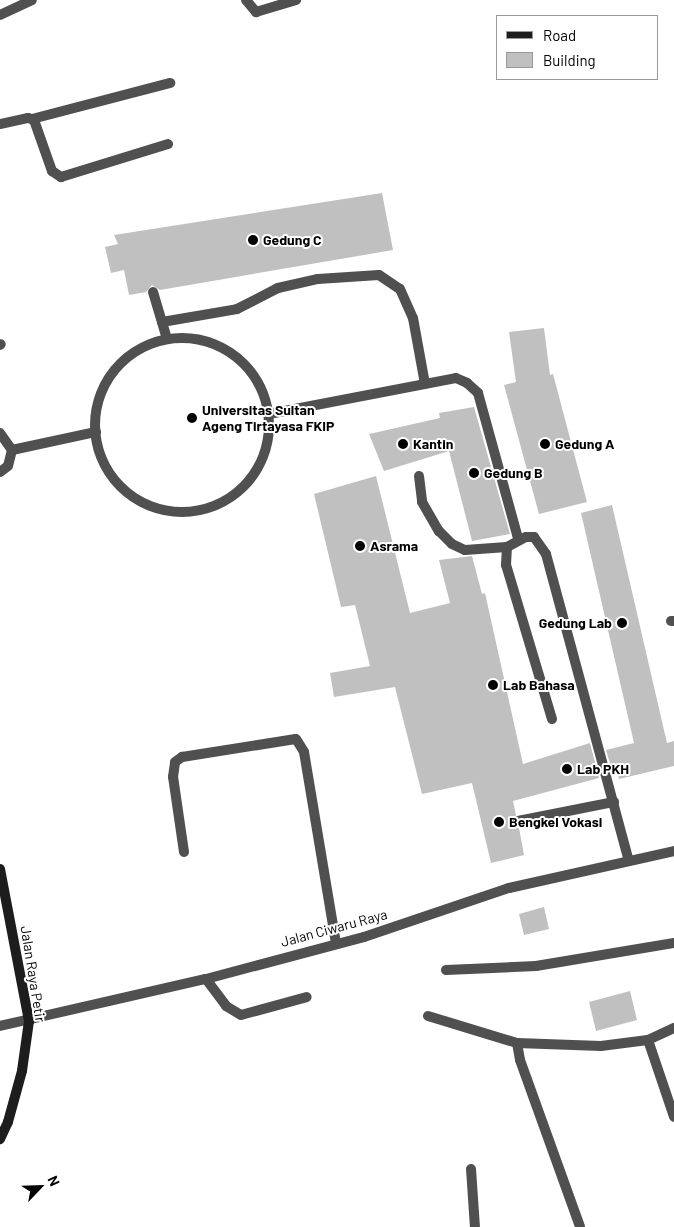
<!DOCTYPE html>
<html>
<head>
<meta charset="utf-8">
<style>
	body { margin:0 }
	#map { position:relative; width:674px; height:1227px; overflow:hidden; background:#fff; font-family:Barlow,sans-serif }
	div>[style] { position:absolute }
	.building>* { inset:0; background:#c0c0c0 }
	.service>* { height:10px; margin:-5px; padding:0 5px; transform-origin:5px; border-radius:5px; background:#505050 }
	.service>.ring { margin:-5px; padding:0; box-sizing:content-box; background:none; border:10px solid #505050; border-radius:50% }
	.minor>* { height:10px; margin:-5px; padding:0 5px; transform-origin:5px; border-radius:5px; background:#505050 }
	.secondary>* { height:10px; margin:-5px; padding:0 5px; transform-origin:5px; border-radius:5px; background:#1d1d1d }
	.dots>* { width:14px; height:14px; translate:-50% -50%; box-sizing:border-box; border:2px solid #fff; border-radius:50% }
	span { translate:-50% -50%; white-space:nowrap; text-align:center; line-height:1.15; -webkit-text-stroke:4px #fff; paint-order:stroke }
	.poi-label { font-size:14px; color:#000; font-weight:700 }
	.left { translate:0 -50%; text-align:left }
	.right { translate:-100% -50%; text-align:right }
	.street-label { font-size:14px; color:#000 }
	.legend { position:absolute; left:496px; top:15px; width:162px; height:65px; box-sizing:border-box; background:#fff; border:1px solid #999; margin:0; padding:6px 9px; list-style:none; font-size:15px; color:#000 }
	.legend li { display:flex; align-items:center; gap:10px; height:25px }
	.legend b { width:25px; border:1px solid #999 }
	.north { position:absolute; left:15px; top:1162px; width:50px; height:50px; -webkit-text-stroke:4px #fff; paint-order:stroke; rotate:66deg; font-size:14px; font-weight:700; line-height:20px; text-align:center; color:#000 }
	.north::after { content:''; display:block; margin:auto; width:18px; height:22px; background:#000; clip-path:polygon(50% 0,100% 100%,50% 72%,0 100%) }
</style>
</head>
<body>
<div id="map">
	<div class="building">
		<i style="clip-path:polygon(382px 193px,393px 250px,160px 290px,152px 285px,146px 292px,129px 295px,124px 270px,111px 273px,105px 247px,118px 244px,114px 235px)"></i>
		<i style="clip-path:polygon(544px 328px,550px 375px,553px 374px,587px 502px,539px 514px,504px 385px,516px 382px,509px 332px)"></i>
		<i style="clip-path:polygon(474px 407px,510px 534px,472px 541px,449px 451px,384px 471px,369px 434px,440px 418px,439px 413px)"></i>
		<i style="clip-path:polygon(376px 476px,410px 613px,450px 603px,439px 560px,472px 556px,482px 594px,485px 593px,523px 764px,590px 743px,599px 778px,513px 801px,516px 815px,511px 823px,519px 828px,524px 855px,491px 863px,472px 783px,422px 794px,395px 687px,334px 697px,330px 673px,370px 666px,355px 605px,341px 607px,314px 494px)"></i>
		<i style="clip-path:polygon(612px 505px,667px 743px,674px 741px,674px 766px,619px 779px,618px 773px,613px 774px,606px 750px,634px 743px,581px 513px)"></i>
		<i style="clip-path:polygon(544px 907px,549px 929px,524px 935px,519px 914px)"></i>
		<i style="clip-path:polygon(630px 991px,637px 1020px,596px 1031px,589px 1002px)"></i>
	</div>
	<div class="service">
		<i style="left:153px;top:292px;width:49px;rotate:73.4deg"></i>
		<i style="left:162px;top:322px;width:76px;rotate:-9.8deg"></i>
		<i style="left:237px;top:309px;width:46px;rotate:-27.1deg"></i>
		<i style="left:278px;top:288px;width:41px;rotate:-12.7deg"></i>
		<i style="left:318px;top:279px;width:61px;rotate:-3.8deg"></i>
		<i style="left:379px;top:275px;width:25px;rotate:34deg"></i>
		<i style="left:400px;top:289px;width:32px;rotate:66deg"></i>
		<i style="left:413px;top:318px;width:67px;rotate:79.7deg"></i>
		<i class="ring" style="left:95px;top:338px;width:164px;height:164px"></i>
		<i style="left:269px;top:414px;width:190px;rotate:-10.9deg"></i>
		<i style="left:456px;top:378px;width:12px;rotate:24deg"></i>
		<i style="left:467px;top:383px;width:15px;rotate:42deg"></i>
		<i style="left:478px;top:393px;width:150px;rotate:74.6deg"></i>
		<i style="left:0;top:433px;width:21px;rotate:55deg"></i>
		<i style="left:12px;top:450px;width:16px;rotate:104deg"></i>
		<i style="left:8px;top:466px;width:10px;rotate:143deg"></i>
		<i style="left:12px;top:450px;width:86px;rotate:-12.1deg"></i>
		<i style="left:419px;top:476px;width:26px;rotate:83deg"></i>
		<i style="left:422px;top:502px;width:34px;rotate:60deg"></i>
		<i style="left:439px;top:531px;width:18px;rotate:45deg"></i>
		<i style="left:452px;top:544px;width:14px;rotate:25deg"></i>
		<i style="left:465px;top:550px;width:42px;rotate:-4.1deg"></i>
		<i style="left:671px;top:621px;width:3px"></i>
		<i style="left:552px;top:719px;width:161px;rotate:-106.6deg"></i>
		<i style="left:506px;top:565px;width:18px;rotate:-87deg"></i>
		<i style="left:507px;top:547px;width:21px;rotate:-28deg"></i>
		<i style="left:526px;top:537px;width:8px"></i>
		<i style="left:534px;top:537px;width:21px;rotate:55deg"></i>
		<i style="left:546px;top:554px;width:318px;rotate:74.9deg"></i>
		<i style="left:518px;top:821px;width:98px;rotate:-11.2deg"></i>
	</div>
	<div class="minor">
		<i style="left:246px;top:0;width:16px;rotate:50deg"></i>
		<i style="left:256px;top:12px;width:42px;rotate:-16.7deg"></i>
		<i style="left:0;top:15px;width:35px;rotate:-25deg"></i>
		<i style="left:32px;top:119px;width:143px;rotate:-14.6deg"></i>
		<i style="left:0;top:124px;width:29px;rotate:-12deg"></i>
		<i style="left:28px;top:118px;width:6px;rotate:18deg"></i>
		<i style="left:34px;top:120px;width:54px;rotate:70.6deg"></i>
		<i style="left:52px;top:171px;width:11px;rotate:34deg"></i>
		<i style="left:61px;top:177px;width:112px;rotate:-17.1deg"></i>
		<i style="left:0;top:345px;width:1px;rotate:-45deg"></i>
		<i style="left:184px;top:852px;width:76px;rotate:-98.3deg"></i>
		<i style="left:173px;top:777px;width:15px;rotate:-82deg"></i>
		<i style="left:175px;top:762px;width:9px;rotate:-36deg"></i>
		<i style="left:182px;top:757px;width:115px;rotate:-9deg"></i>
		<i style="left:296px;top:739px;width:15px;rotate:58deg"></i>
		<i style="left:304px;top:752px;width:194px;rotate:80.5deg"></i>
		<i style="left:446px;top:970px;width:90px;rotate:-2.5deg"></i>
		<i style="left:536px;top:966px;width:140px;rotate:-9.5deg"></i>
		<i style="left:206px;top:979px;width:34px;rotate:53deg"></i>
		<i style="left:226px;top:1006px;width:17px;rotate:31deg"></i>
		<i style="left:241px;top:1015px;width:68px;rotate:-15.3deg"></i>
		<i style="left:428px;top:1016px;width:93px;rotate:16.9deg"></i>
		<i style="left:517px;top:1043px;width:17px;rotate:80deg"></i>
		<i style="left:520px;top:1060px;width:177px;rotate:70.2deg"></i>
		<i style="left:0;top:1026px;width:211px;rotate:-12.9deg"></i>
		<i style="left:206px;top:979px;width:163px;rotate:-14.9deg"></i>
		<i style="left:364px;top:937px;width:153px;rotate:-18.7deg"></i>
		<i style="left:509px;top:888px;width:169px;rotate:-12.6deg"></i>
		<i style="left:648px;top:1040px;width:81px;rotate:71.3deg"></i>
		<i style="left:517px;top:1043px;width:84px;rotate:2deg"></i>
		<i style="left:601px;top:1046px;width:47px;rotate:-7.3deg"></i>
		<i style="left:648px;top:1040px;width:29px;rotate:-25deg"></i>
		<i style="left:471px;top:1169px;width:58px;rotate:86.1deg"></i>
	</div>
	<div class="secondary">
		<i style="left:0;top:869px;width:155px;rotate:79.2deg"></i>
		<i style="left:29px;top:1021px;width:50px;rotate:98deg"></i>
		<i style="left:22px;top:1071px;width:53px;rotate:105.4deg"></i>
		<i style="left:8px;top:1122px;width:19px;rotate:115deg"></i>
	</div>
	<div class="dots">
		<i style="left:253px;top:240px;background:#000"></i>
		<i style="left:192px;top:418px;background:#000"></i>
		<i style="left:403px;top:444px;background:#000"></i>
		<i style="left:545px;top:444px;background:#000"></i>
		<i style="left:474px;top:473px;background:#000"></i>
		<i style="left:360px;top:546px;background:#000"></i>
		<i style="left:622px;top:623px;background:#000"></i>
		<i style="left:493px;top:685px;background:#000"></i>
		<i style="left:567px;top:769px;background:#000"></i>
		<i style="left:499px;top:822px;background:#000"></i>
	</div>
	<div class="poi-label">
		<span class="left" style="left:263px;top:240px">Gedung C</span>
		<span class="left" style="left:202px;top:418px">Universitas Sultan<br>Ageng Tirtayasa FKIP</span>
		<span class="left" style="left:413px;top:444px">Kantin</span>
		<span class="left" style="left:555px;top:444px">Gedung A</span>
		<span class="left" style="left:484px;top:473px">Gedung B</span>
		<span class="left" style="left:370px;top:546px">Asrama</span>
		<span class="right" style="left:612px;top:623px">Gedung Lab</span>
		<span class="left" style="left:503px;top:685px">Lab Bahasa</span>
		<span class="left" style="left:577px;top:769px">Lab PKH</span>
		<span class="left" style="left:509px;top:822px">Bengkel Vokasi</span>
	</div>
	<div class="street-label">
		<span style="left:334px;top:928px;rotate:-15deg">Jalan Ciwaru Raya</span>
		<span style="left:33px;top:974px;rotate:81deg">Jalan Raya Petir</span>
	</div>
	<ul class="legend">
	<li><b style="height:6px;background:#1d1d1d"></b>Road</li>
	<li><b style="height:14px;background:#c0c0c0"></b>Building</li>
	</ul>
	<div class="north">N</div>
</div>
</body>
</html>
